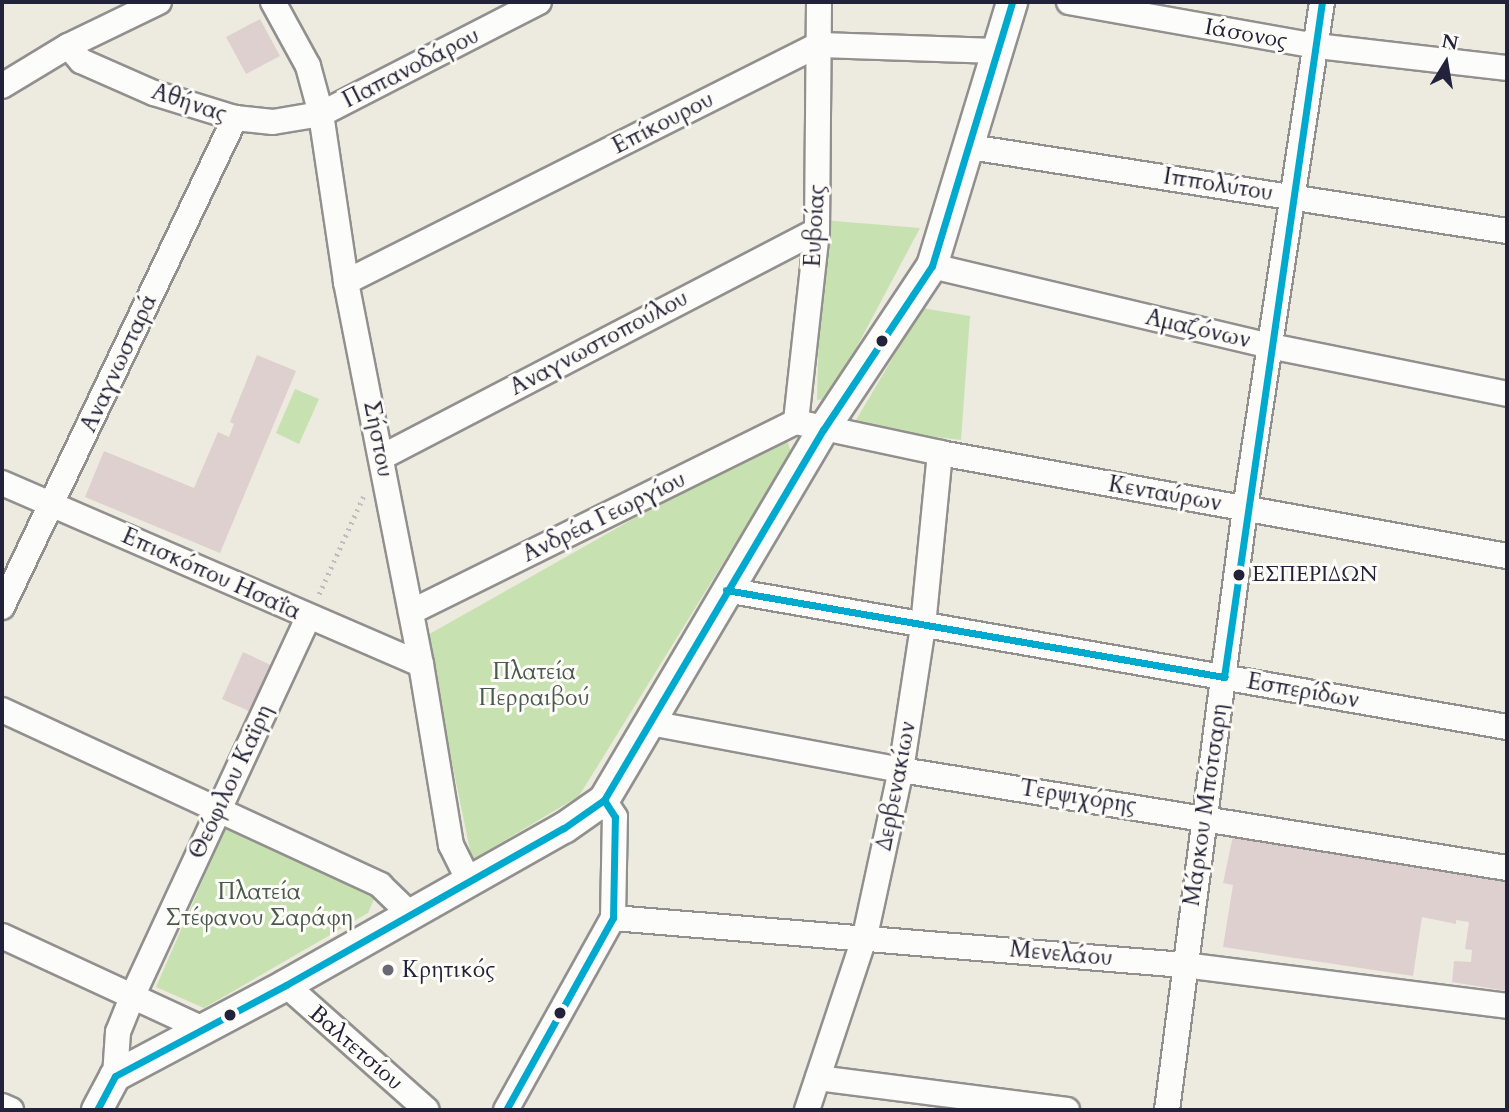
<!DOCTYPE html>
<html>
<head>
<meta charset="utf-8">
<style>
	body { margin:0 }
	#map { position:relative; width:1509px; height:1112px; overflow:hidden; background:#edeadf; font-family:Cardo,serif }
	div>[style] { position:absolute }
	.green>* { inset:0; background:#c7e2b0 }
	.building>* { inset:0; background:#dfd0d0 }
	.path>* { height:4.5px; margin-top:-2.25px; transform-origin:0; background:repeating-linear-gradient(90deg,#bdbdbe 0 2px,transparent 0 7px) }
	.roads { filter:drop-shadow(2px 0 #92908f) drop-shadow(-2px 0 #92908f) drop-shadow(0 2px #92908f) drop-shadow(0 -2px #92908f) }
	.minor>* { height:24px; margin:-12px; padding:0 12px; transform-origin:12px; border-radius:12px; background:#fcfcfa }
	.tertiary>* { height:30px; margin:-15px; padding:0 15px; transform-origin:15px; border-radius:15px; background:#fcfcfa }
	.bus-1>* { height:7px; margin:-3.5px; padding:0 3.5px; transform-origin:3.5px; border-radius:3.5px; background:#00a9ce }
	.dots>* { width:19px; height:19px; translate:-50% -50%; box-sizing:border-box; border:4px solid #fdfcf7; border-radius:50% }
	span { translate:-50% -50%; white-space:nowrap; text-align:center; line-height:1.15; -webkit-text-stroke:6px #fdfcf7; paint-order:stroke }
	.bus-label { font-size:21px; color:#22223b }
	.left { translate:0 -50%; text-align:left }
	.street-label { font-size:23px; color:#22223b }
	.park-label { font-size:23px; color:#4a5a53 }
	.poi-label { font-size:23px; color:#22223b }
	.frame { position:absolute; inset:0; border:4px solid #22223b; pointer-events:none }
	.north { position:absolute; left:1411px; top:28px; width:70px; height:70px; -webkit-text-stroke:5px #fdfcf7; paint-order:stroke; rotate:11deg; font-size:19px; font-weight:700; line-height:28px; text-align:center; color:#22223b }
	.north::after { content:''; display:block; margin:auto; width:24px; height:32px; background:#22223b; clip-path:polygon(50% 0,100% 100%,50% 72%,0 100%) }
</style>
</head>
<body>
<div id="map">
	<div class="green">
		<i style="clip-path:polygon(822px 220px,920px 228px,829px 399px,817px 400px)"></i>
		<i style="clip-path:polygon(922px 308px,970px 316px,961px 440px,852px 427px)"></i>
		<i style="clip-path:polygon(295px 389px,319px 399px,299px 444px,276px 433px)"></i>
		<i style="clip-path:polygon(785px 433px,791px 453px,579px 796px,472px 860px,426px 636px)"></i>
		<i style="clip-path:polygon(229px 820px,377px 892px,368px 913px,204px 1008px,156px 987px)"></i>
	</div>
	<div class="building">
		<i style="clip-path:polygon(260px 19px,280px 56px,246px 74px,226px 37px)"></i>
		<i style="clip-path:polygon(257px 355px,296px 371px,220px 553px,85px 497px,104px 451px,194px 488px,218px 432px,229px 437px,234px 424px,230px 422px)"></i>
		<i style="clip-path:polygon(243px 652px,273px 666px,253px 713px,222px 699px)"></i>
		<i style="clip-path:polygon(1234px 831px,1507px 876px,1507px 991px,1452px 982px,1454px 961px,1471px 962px,1472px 950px,1465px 949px,1469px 922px,1456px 920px,1456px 924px,1422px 917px,1413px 976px,1223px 947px,1233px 885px,1223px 883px)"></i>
	</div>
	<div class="path">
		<i style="left:319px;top:594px;width:107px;rotate:-65.6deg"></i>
	</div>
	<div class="roads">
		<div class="minor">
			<i style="left:273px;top:2px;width:73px;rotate:61.3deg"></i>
			<i style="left:308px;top:66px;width:50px;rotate:74.8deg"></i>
			<i style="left:321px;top:114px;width:170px;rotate:81.5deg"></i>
			<i style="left:346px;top:282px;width:389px;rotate:78.9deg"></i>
			<i style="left:421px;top:664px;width:183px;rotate:80.6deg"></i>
			<i style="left:451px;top:845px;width:40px;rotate:63.4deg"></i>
			<i style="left:819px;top:2px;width:229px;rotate:90.5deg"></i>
			<i style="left:817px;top:231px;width:192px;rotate:96.3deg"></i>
			<i style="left:796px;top:422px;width:147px;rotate:12.1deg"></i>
			<i style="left:940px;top:453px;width:576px;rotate:10.3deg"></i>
			<i style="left:1069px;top:2px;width:252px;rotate:10.1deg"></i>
			<i style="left:1317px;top:46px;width:191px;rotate:6.6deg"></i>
			<i style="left:68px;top:46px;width:20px;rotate:49deg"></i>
			<i style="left:81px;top:61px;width:80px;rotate:23.7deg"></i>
			<i style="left:154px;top:93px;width:85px;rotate:17.2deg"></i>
			<i style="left:235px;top:118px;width:38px;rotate:6deg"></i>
			<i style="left:273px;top:122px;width:49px;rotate:-9.5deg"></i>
			<i style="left:321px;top:114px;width:245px;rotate:-27.2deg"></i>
			<i style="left:2px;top:86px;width:77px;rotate:-31.2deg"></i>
			<i style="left:68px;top:46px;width:101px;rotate:-25.8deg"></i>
			<i style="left:970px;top:147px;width:544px;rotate:8.89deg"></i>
			<i style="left:932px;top:266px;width:347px;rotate:13.3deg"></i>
			<i style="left:1270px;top:346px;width:242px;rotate:11.4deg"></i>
			<i style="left:346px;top:282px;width:528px;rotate:-26.66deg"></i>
			<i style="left:818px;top:45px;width:181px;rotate:1.9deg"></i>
			<i style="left:382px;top:457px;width:490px;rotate:-27.5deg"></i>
			<i style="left:2px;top:483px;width:456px;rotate:23.4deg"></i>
			<i style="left:726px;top:590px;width:793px;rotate:9.95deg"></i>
			<i style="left:2px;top:607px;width:542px;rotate:-64.52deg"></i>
			<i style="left:411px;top:612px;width:429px;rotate:-26.3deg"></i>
			<i style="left:2px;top:710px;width:417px;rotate:24.8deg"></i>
			<i style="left:380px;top:885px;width:40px;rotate:44deg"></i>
			<i style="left:650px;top:723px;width:255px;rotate:10.6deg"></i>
			<i style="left:901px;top:770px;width:614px;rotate:9.19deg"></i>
			<i style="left:613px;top:918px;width:573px;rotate:4.71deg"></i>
			<i style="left:1184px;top:965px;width:326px;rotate:7.2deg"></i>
			<i style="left:2px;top:936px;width:217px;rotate:24.8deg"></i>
			<i style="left:286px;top:985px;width:188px;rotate:41.6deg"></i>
			<i style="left:115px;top:1076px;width:44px;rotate:-86.1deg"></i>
			<i style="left:118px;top:1032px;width:38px;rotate:-68deg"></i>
			<i style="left:132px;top:997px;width:419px;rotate:-65.1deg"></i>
			<i style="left:818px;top:1078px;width:251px;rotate:7.3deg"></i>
			<i style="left:2px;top:1106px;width:10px;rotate:24deg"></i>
			<i style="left:506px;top:1110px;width:220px;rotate:-60.9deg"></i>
			<i style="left:613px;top:918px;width:101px;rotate:-88.9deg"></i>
			<i style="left:615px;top:817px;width:20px;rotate:-123deg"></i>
			<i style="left:807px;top:1110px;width:183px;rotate:-71.6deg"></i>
			<i style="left:865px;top:936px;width:170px;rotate:-77.8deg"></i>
			<i style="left:901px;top:770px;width:146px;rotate:-81.3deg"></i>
			<i style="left:923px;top:626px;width:174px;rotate:-84.4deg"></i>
			<i style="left:1167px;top:1110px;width:606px;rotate:-82.61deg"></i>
			<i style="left:1245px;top:509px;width:513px;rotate:-81.36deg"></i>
		</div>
		<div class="tertiary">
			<i style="left:97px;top:1110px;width:38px;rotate:-62deg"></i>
			<i style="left:115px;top:1076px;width:194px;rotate:-28deg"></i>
			<i style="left:286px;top:985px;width:319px;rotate:-29.5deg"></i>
			<i style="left:564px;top:828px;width:49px;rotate:-35deg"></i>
			<i style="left:604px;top:800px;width:430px;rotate:-59.4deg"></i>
			<i style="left:823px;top:430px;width:197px;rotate:-56.4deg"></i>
			<i style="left:932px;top:266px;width:276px;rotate:-73.1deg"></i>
		</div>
	</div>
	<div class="bus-1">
		<i style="left:726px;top:590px;width:506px;rotate:9.91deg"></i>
		<i style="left:1224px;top:677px;width:682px;rotate:-81.74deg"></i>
		<i style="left:97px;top:1110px;width:38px;rotate:-62deg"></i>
		<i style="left:115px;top:1076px;width:194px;rotate:-28deg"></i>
		<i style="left:286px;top:985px;width:319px;rotate:-29.5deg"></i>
		<i style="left:564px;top:828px;width:49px;rotate:-35deg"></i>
		<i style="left:604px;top:800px;width:430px;rotate:-59.4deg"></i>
		<i style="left:823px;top:430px;width:197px;rotate:-56.4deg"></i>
		<i style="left:932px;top:266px;width:276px;rotate:-73.1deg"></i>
		<i style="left:506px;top:1110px;width:220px;rotate:-60.9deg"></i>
		<i style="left:613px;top:918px;width:101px;rotate:-88.9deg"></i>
		<i style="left:615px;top:817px;width:20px;rotate:-123deg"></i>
	</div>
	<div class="dots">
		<i style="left:882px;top:341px;background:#22223b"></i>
		<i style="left:1239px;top:575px;background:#22223b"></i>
		<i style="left:388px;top:970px;background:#696874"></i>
		<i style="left:560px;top:1013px;background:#22223b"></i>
		<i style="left:230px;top:1015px;background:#22223b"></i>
	</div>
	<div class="bus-label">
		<span class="left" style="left:1252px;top:575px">ΕΣΠΕΡΙΔΩΝ</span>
	</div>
	<div class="street-label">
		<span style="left:1246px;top:34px;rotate:10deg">Ιάσονος</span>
		<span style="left:411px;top:68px;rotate:-27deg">Παπανοδάρου</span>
		<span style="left:189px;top:103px;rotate:18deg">Αθήνας</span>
		<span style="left:663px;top:123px;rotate:-27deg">Επίκουρου</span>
		<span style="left:1218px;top:185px;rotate:9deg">Ιππολύτου</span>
		<span style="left:815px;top:226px;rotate:-87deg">Ευβοίας</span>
		<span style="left:1198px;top:329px;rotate:13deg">Αμαζόνων</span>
		<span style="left:599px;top:343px;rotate:-28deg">Αναγνωστοπούλου</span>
		<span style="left:119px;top:363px;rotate:-65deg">Αναγνωσταρά</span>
		<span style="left:378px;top:439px;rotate:79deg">Σήστου</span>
		<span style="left:1165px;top:494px;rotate:10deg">Κενταύρων</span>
		<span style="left:604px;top:517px;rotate:-26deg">Ανδρέα Γεωργίου</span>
		<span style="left:211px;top:574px;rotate:24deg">Επισκόπου Ησαΐα</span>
		<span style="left:1303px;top:691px;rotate:10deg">Εσπερίδων</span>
		<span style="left:231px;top:782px;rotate:-65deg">Θεόφιλου Καϊρη</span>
		<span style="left:896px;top:786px;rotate:-79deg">Δερβενακίων</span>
		<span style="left:1078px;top:797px;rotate:9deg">Τερψιχόρης</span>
		<span style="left:1206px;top:805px;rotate:-82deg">Μάρκου Μπότσαρη</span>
		<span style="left:1061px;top:954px;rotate:5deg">Μενελάου</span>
		<span style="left:356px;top:1048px;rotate:41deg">Βαλτετσίου</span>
	</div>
	<div class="park-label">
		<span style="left:534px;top:685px">Πλατεία<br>Περραιβού</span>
		<span style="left:259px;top:905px">Πλατεία<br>Στέφανου Σαράφη</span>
	</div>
	<div class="poi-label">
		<span class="left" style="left:402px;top:970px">Κρητικός</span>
	</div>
	<div class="frame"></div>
	<div class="north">N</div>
</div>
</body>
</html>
